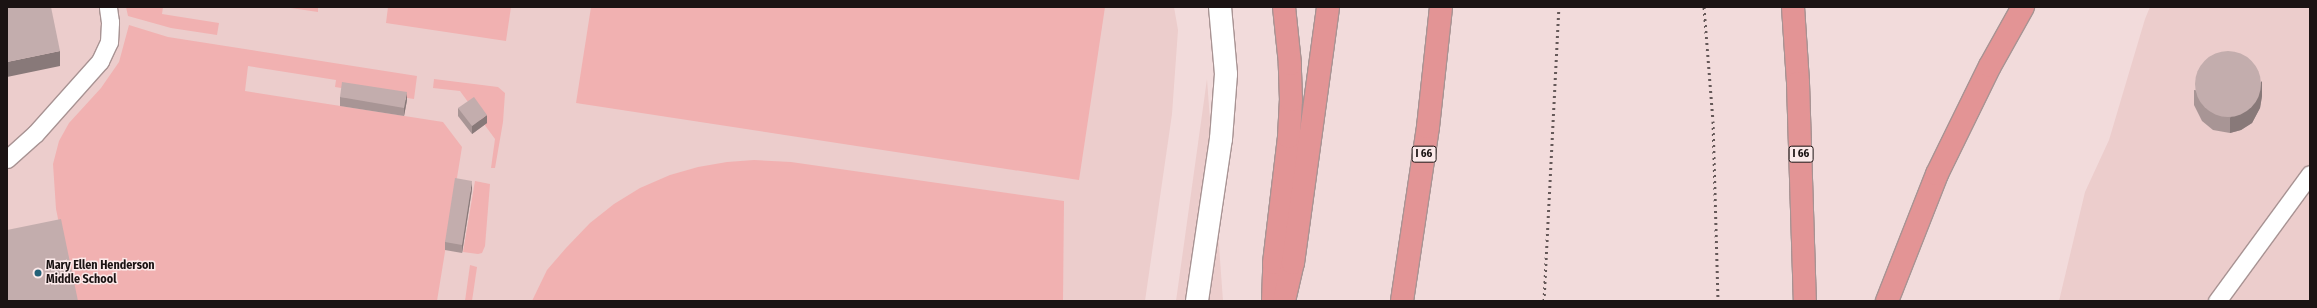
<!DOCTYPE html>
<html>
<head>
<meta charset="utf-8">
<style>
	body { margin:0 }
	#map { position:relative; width:2317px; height:308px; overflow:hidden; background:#f2dbdb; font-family:"Fira Sans Condensed",sans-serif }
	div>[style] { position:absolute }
	.built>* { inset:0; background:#eccdcc }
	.green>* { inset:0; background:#f1b1b1 }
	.roads { filter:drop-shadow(1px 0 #a89393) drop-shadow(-1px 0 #a89393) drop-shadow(0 1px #a89393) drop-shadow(0 -1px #a89393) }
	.service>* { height:17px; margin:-8.5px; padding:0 8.5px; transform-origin:8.5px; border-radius:8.5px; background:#fff }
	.minor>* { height:22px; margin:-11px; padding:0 11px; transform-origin:11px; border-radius:11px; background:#fff }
	.motorway>* { height:22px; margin:-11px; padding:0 11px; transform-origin:11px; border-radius:11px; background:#e39495 }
	.rail>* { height:3px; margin-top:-1.5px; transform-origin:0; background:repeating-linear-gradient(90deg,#655858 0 2px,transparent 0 6px) }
	.wall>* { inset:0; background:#a89595 }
	.shaded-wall>* { inset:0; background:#887979 }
	.building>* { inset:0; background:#c3adad }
	.round { border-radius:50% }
	.dots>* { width:11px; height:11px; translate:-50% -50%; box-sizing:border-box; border:2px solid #fceaea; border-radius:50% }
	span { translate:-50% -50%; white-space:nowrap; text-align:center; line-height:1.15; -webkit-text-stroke:3px #fceaea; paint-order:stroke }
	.shield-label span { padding:1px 3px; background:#fceaea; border:1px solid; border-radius:3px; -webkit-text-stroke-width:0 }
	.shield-label { font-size:11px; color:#1b1313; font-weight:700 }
	.poi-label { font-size:12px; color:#1b1313; font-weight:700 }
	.left { translate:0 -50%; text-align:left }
	.frame { position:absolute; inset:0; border:8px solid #1b1313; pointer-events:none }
</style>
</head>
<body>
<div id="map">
	<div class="built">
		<i style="clip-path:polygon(7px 7px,1174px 7px,1178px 30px,1172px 114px,1145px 301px,7px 301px)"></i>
		<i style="clip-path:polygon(2150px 7px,2310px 7px,2310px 301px,2059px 301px,2085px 192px,2109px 140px,2145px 19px)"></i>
		<i style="clip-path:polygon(1207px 79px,1223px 301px,1176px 301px)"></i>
	</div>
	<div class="green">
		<i style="clip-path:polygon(126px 7px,163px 7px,162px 14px,219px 23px,217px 35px,171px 28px,128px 16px)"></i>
		<i style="clip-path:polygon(284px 7px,318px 7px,318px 12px)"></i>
		<i style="clip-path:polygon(388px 7px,511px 7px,506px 41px,386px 23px)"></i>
		<i style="clip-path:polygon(591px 7px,1105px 7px,1079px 180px,576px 103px)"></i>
		<i style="clip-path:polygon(129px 25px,168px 37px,417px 76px,414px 99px,335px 87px,336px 80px,248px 66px,245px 91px,443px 122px,462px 147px,437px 301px,75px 301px,56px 209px,53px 164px,59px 141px,69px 123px,101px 88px,119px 62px)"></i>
		<i style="clip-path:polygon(434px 79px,498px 87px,505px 93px,503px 122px,495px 168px,491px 168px,495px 139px,460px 91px,433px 88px)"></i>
		<i style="clip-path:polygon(754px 160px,791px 162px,1064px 201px,1063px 301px,532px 301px,547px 270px,566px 248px,590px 223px,614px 204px,640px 188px,670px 175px,698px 167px,727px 162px)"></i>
		<i style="clip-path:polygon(475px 181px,490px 184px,485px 246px,482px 253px,478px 254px,463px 252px)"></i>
		<i style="clip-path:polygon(470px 265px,477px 267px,472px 301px,465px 301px)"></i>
	</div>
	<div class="roads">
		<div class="service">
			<i style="left:7px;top:159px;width:38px;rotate:-42deg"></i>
			<i style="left:35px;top:134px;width:98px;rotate:-48.3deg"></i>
			<i style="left:100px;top:61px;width:21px;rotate:-65deg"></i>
			<i style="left:109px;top:42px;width:20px;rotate:-87deg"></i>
			<i style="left:110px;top:22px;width:15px;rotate:-98deg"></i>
			<i style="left:2217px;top:301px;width:157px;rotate:-53.8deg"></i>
		</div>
		<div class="minor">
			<i style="left:1197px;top:301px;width:164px;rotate:-81.6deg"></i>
			<i style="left:1221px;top:139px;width:65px;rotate:-85.6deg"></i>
			<i style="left:1226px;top:74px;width:67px;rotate:-95.1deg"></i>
		</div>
		<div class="motorway">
			<i style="left:1793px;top:7px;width:76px;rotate:86.2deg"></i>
			<i style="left:1798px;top:83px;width:218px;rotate:88.2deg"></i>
			<i style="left:1273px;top:301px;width:38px;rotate:-88deg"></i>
			<i style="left:1274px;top:263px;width:127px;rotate:-83.2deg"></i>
			<i style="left:1289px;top:137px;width:37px;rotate:-87deg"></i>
			<i style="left:1291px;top:100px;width:36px;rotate:-92deg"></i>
			<i style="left:1290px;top:64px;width:57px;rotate:-96deg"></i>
			<i style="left:1284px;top:301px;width:39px;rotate:-77deg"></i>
			<i style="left:1293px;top:263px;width:258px;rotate:-82.2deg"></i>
			<i style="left:1402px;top:301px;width:176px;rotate:-81.5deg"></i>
			<i style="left:1428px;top:127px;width:121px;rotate:-83.8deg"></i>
			<i style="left:1887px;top:301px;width:136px;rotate:-68.5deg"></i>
			<i style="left:1937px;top:174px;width:120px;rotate:-63.9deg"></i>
			<i style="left:1990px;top:66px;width:68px;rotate:-60.8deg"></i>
		</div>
	</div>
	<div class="rail">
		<i style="left:1704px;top:7px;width:114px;rotate:85.5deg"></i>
		<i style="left:1713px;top:121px;width:180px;rotate:88.4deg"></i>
		<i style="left:1544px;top:301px;width:294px;rotate:-87.1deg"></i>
	</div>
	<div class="wall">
		<i style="clip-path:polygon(2194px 90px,2262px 96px,2260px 108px,2252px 123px,2241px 130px,2230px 133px,2213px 130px,2202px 121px,2194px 105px)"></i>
		<i style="clip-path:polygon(340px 97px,407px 100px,404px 116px,340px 106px)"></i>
		<i style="clip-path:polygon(458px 108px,487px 123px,472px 134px,458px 116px)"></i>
		<i style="clip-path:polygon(472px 189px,462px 253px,445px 250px,445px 242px)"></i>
	</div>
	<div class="shaded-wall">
		<i style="clip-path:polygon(60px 51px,60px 66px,7px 77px,7px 62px)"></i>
		<i style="clip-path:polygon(2262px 81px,2262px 96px,2260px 108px,2252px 123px,2241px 130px,2230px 133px,2230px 118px)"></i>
		<i style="clip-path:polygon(407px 92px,407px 100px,404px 116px,404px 108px)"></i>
		<i style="clip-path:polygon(487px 115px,487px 123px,472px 134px,472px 126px)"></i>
		<i style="clip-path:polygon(472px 181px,472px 189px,462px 253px,462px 245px)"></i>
	</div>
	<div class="building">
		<i style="clip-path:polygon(7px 7px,51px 7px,60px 51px,7px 62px)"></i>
		<i class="round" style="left:2195px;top:51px;width:66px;height:66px"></i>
		<i style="clip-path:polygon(342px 82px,407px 92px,404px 108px,340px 97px)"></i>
		<i style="clip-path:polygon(474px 97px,487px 115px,472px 126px,458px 108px)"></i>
		<i style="clip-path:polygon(455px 178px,472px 181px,462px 245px,445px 242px)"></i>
		<i style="clip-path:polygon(61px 219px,78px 301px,7px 301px,7px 230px)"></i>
	</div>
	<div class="dots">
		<i style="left:38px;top:273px;background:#246178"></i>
	</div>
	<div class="shield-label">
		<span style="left:1424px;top:154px">I 66</span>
		<span style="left:1801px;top:154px">I 66</span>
	</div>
	<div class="poi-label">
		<span class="left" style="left:46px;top:273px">Mary Ellen Henderson<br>Middle School</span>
	</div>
	<div class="frame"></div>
</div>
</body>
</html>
